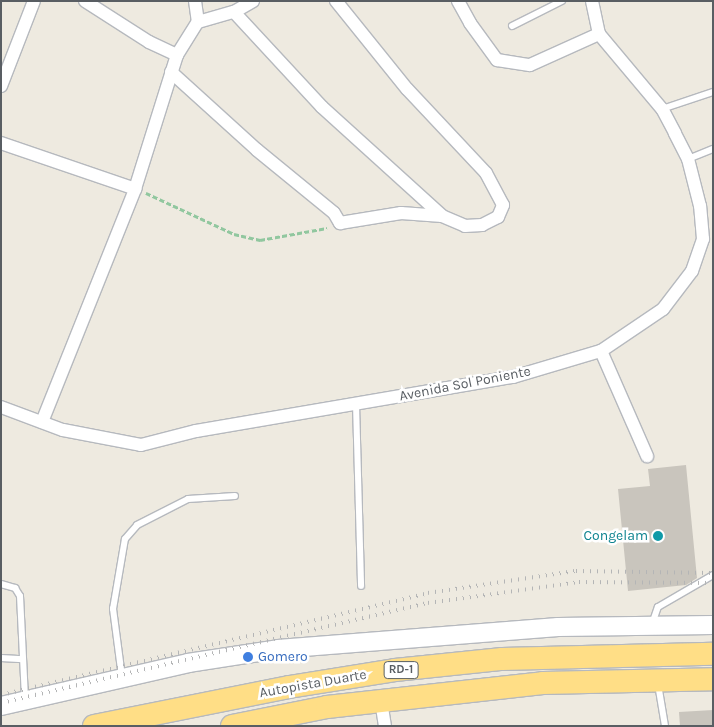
<!DOCTYPE html>
<html>
<head>
<meta charset="utf-8">
<style>
	body { margin:0 }
	#map { position:relative; width:714px; height:727px; overflow:hidden; background:#eeeae0; font-family:Karla,sans-serif }
	div>[style] { position:absolute }
	.building>* { inset:0; background:#c9c5bd }
	.path>* { height:2.5px; margin-top:-1.25px; transform-origin:0; background:repeating-linear-gradient(90deg,#91c79f 0 5px,transparent 0 7.5px) }
	.roads { filter:drop-shadow(1px 0 #b6b9be) drop-shadow(-1px 0 #b6b9be) drop-shadow(0 1px #b6b9be) drop-shadow(0 -1px #b6b9be) }
	.lane>* { height:6px; margin:-3px; padding:0 3px; transform-origin:3px; border-radius:3px; background:#fff }
	.street>* { height:12px; margin:-6px; padding:0 6px; transform-origin:6px; border-radius:6px; background:#fff }
	.secondary>* { height:18px; margin:-9px; padding:0 9px; transform-origin:9px; border-radius:9px; background:#fff }
	.highway>* { height:22px; margin:-11px; padding:0 11px; transform-origin:11px; border-radius:11px; background:#ffde86 }
	.rail>* { height:4px; margin-top:-2px; transform-origin:0; background:repeating-linear-gradient(90deg,#b4b5b6 0 1px,transparent 0 7px) }
	.dots>* { width:14px; height:14px; translate:-50% -50%; box-sizing:border-box; border:2px solid #fff; border-radius:50% }
	span { translate:-50% -50%; white-space:nowrap; text-align:center; line-height:1.15; -webkit-text-stroke:5px #fff; paint-order:stroke }
	.shield-label span { padding:1px 4px; background:#fff; border:1px solid; border-radius:4px; -webkit-text-stroke-width:0 }
	.shield-label { font-size:12px; color:#595e63; font-weight:700 }
	.street-label { font-size:14px; color:#595e63 }
	.culture-label { font-size:14px; color:#0d838f }
	.right { translate:-100% -50%; text-align:right }
	.shop-label { font-size:14px; color:#366cbe }
	.left { translate:0 -50%; text-align:left }
	.frame { position:absolute; inset:0; border:2px solid #595e63; pointer-events:none }
</style>
</head>
<body>
<div id="map">
	<div class="building">
		<i style="clip-path:polygon(686px 465px,697px 578px,686px 585px,628px 591px,618px 489px,650px 486px,648px 469px)"></i>
		<i style="clip-path:polygon(713px 710px,713px 726px,680px 726px,679px 712px)"></i>
	</div>
	<div class="path">
		<i style="left:146px;top:193px;width:97px;rotate:25deg"></i>
		<i style="left:234px;top:234px;width:27px;rotate:13deg"></i>
		<i style="left:260px;top:240px;width:68px;rotate:-10.2deg"></i>
	</div>
	<div class="roads">
		<div class="lane">
			<i style="left:512px;top:26px;width:56px;rotate:-26.6deg"></i>
			<i style="left:662px;top:109px;width:54px;rotate:-18.4deg"></i>
			<i style="left:688px;top:159px;width:27px;rotate:-22deg"></i>
			<i style="left:356px;top:404px;width:182px;rotate:88.4deg"></i>
			<i style="left:1px;top:584px;width:15px;rotate:16deg"></i>
			<i style="left:15px;top:588px;width:9px;rotate:58deg"></i>
			<i style="left:20px;top:596px;width:102px;rotate:87.2deg"></i>
			<i style="left:652px;top:624px;width:18px;rotate:-71deg"></i>
			<i style="left:658px;top:607px;width:64px;rotate:-30.2deg"></i>
			<i style="left:1px;top:658px;width:22px;rotate:3deg"></i>
			<i style="left:122px;top:677px;width:69px;rotate:-97.5deg"></i>
			<i style="left:113px;top:609px;width:71px;rotate:-80.3deg"></i>
			<i style="left:125px;top:539px;width:18px;rotate:-49deg"></i>
			<i style="left:137px;top:525px;width:57px;rotate:-27deg"></i>
			<i style="left:188px;top:499px;width:47px;rotate:-3.7deg"></i>
			<i style="left:658px;top:684px;width:43px;rotate:80.5deg"></i>
		</div>
		<div class="street">
			<i style="left:85px;top:1px;width:76px;rotate:32.6deg"></i>
			<i style="left:149px;top:42px;width:31px;rotate:25deg"></i>
			<i style="left:195px;top:1px;width:21px;rotate:82deg"></i>
			<i style="left:458px;top:1px;width:25px;rotate:61deg"></i>
			<i style="left:470px;top:23px;width:46px;rotate:53.9deg"></i>
			<i style="left:497px;top:60px;width:33px;rotate:9deg"></i>
			<i style="left:530px;top:65px;width:76px;rotate:-24.2deg"></i>
			<i style="left:234px;top:12px;width:129px;rotate:47.2deg"></i>
			<i style="left:322px;top:107px;width:162px;rotate:42.2deg"></i>
			<i style="left:442px;top:216px;width:25px;rotate:23deg"></i>
			<i style="left:465px;top:226px;width:17px;rotate:-3deg"></i>
			<i style="left:482px;top:225px;width:18px;rotate:-27deg"></i>
			<i style="left:498px;top:217px;width:13px;rotate:-67deg"></i>
			<i style="left:503px;top:205px;width:36px;rotate:-118deg"></i>
			<i style="left:486px;top:173px;width:115px;rotate:-133.2deg"></i>
			<i style="left:407px;top:89px;width:113px;rotate:-128.9deg"></i>
			<i style="left:171px;top:72px;width:116px;rotate:42.2deg"></i>
			<i style="left:257px;top:150px;width:99px;rotate:39.3deg"></i>
			<i style="left:334px;top:213px;width:12px;rotate:59deg"></i>
			<i style="left:340px;top:223px;width:62px;rotate:-9.3deg"></i>
			<i style="left:401px;top:213px;width:41px;rotate:4.2deg"></i>
			<i style="left:1px;top:86px;width:91px;rotate:-68.8deg"></i>
			<i style="left:1px;top:143px;width:142px;rotate:18.9deg"></i>
			<i style="left:601px;top:351px;width:115px;rotate:66.3deg"></i>
			<i style="left:1px;top:407px;width:66px;rotate:20.4deg"></i>
			<i style="left:63px;top:430px;width:79px;rotate:10.9deg"></i>
			<i style="left:141px;top:445px;width:57px;rotate:-14.3deg"></i>
			<i style="left:196px;top:431px;width:322px;rotate:-9.7deg"></i>
			<i style="left:513px;top:377px;width:92px;rotate:-16.5deg"></i>
			<i style="left:601px;top:351px;width:75px;rotate:-34.1deg"></i>
			<i style="left:663px;top:309px;width:48px;rotate:-52.7deg"></i>
			<i style="left:692px;top:271px;width:34px;rotate:-71deg"></i>
			<i style="left:703px;top:239px;width:33px;rotate:-95deg"></i>
			<i style="left:700px;top:206px;width:49px;rotate:-104.3deg"></i>
			<i style="left:688px;top:159px;width:29px;rotate:-117deg"></i>
			<i style="left:675px;top:133px;width:27px;rotate:-118deg"></i>
			<i style="left:662px;top:109px;width:98px;rotate:-130deg"></i>
			<i style="left:599px;top:34px;width:34px;rotate:-102deg"></i>
			<i style="left:42px;top:422px;width:251px;rotate:-68.2deg"></i>
			<i style="left:135px;top:189px;width:140px;rotate:-72.6deg"></i>
			<i style="left:177px;top:55px;width:39px;rotate:-58deg"></i>
			<i style="left:198px;top:22px;width:37px;rotate:-16deg"></i>
			<i style="left:234px;top:12px;width:22px;rotate:-30deg"></i>
			<i style="left:381px;top:701px;width:25px;rotate:81deg"></i>
		</div>
		<div class="secondary">
			<i style="left:1px;top:706px;width:192px;rotate:-12.9deg"></i>
			<i style="left:188px;top:663px;width:91px;rotate:-8.8deg"></i>
			<i style="left:278px;top:649px;width:281px;rotate:-4.5deg"></i>
			<i style="left:558px;top:627px;width:155px;rotate:-0.7deg"></i>
		</div>
		<div class="highway">
			<i style="left:94px;top:726px;width:199px;rotate:-11.3deg"></i>
			<i style="left:289px;top:687px;width:107px;rotate:-9.1deg"></i>
			<i style="left:395px;top:670px;width:108px;rotate:-5.9deg"></i>
			<i style="left:502px;top:659px;width:211px;rotate:-1.4deg"></i>
			<i style="left:232px;top:726px;width:97px;rotate:-11.3deg"></i>
			<i style="left:327px;top:707px;width:217px;rotate:-6.3deg"></i>
			<i style="left:543px;top:683px;width:170px;rotate:-1.3deg"></i>
		</div>
	</div>
	<div class="rail">
		<i style="left:1px;top:695px;width:439px;rotate:-13.4deg"></i>
		<i style="left:428px;top:593px;width:150px;rotate:-8.5deg"></i>
		<i style="left:576px;top:571px;width:137px;rotate:0.8deg"></i>
		<i style="left:1px;top:703px;width:439px;rotate:-13.2deg"></i>
		<i style="left:428px;top:603px;width:152px;rotate:-7.9deg"></i>
		<i style="left:579px;top:582px;width:134px;rotate:0.4deg"></i>
	</div>
	<div class="dots">
		<i style="left:658px;top:536px;background:#0f9aa8"></i>
		<i style="left:248px;top:657px;background:#3f7fe0"></i>
	</div>
	<div class="shield-label">
		<span style="left:401px;top:670px">RD-1</span>
	</div>
	<div class="street-label">
		<span style="left:465px;top:384px;rotate:-11deg">Avenida Sol Poniente</span>
		<span style="left:313px;top:684px;rotate:-10deg">Autopista Duarte</span>
	</div>
	<div class="culture-label">
		<span class="right" style="left:648px;top:536px">Congelam</span>
	</div>
	<div class="shop-label">
		<span class="left" style="left:258px;top:657px">Gomero</span>
	</div>
	<div class="frame"></div>
</div>
</body>
</html>
